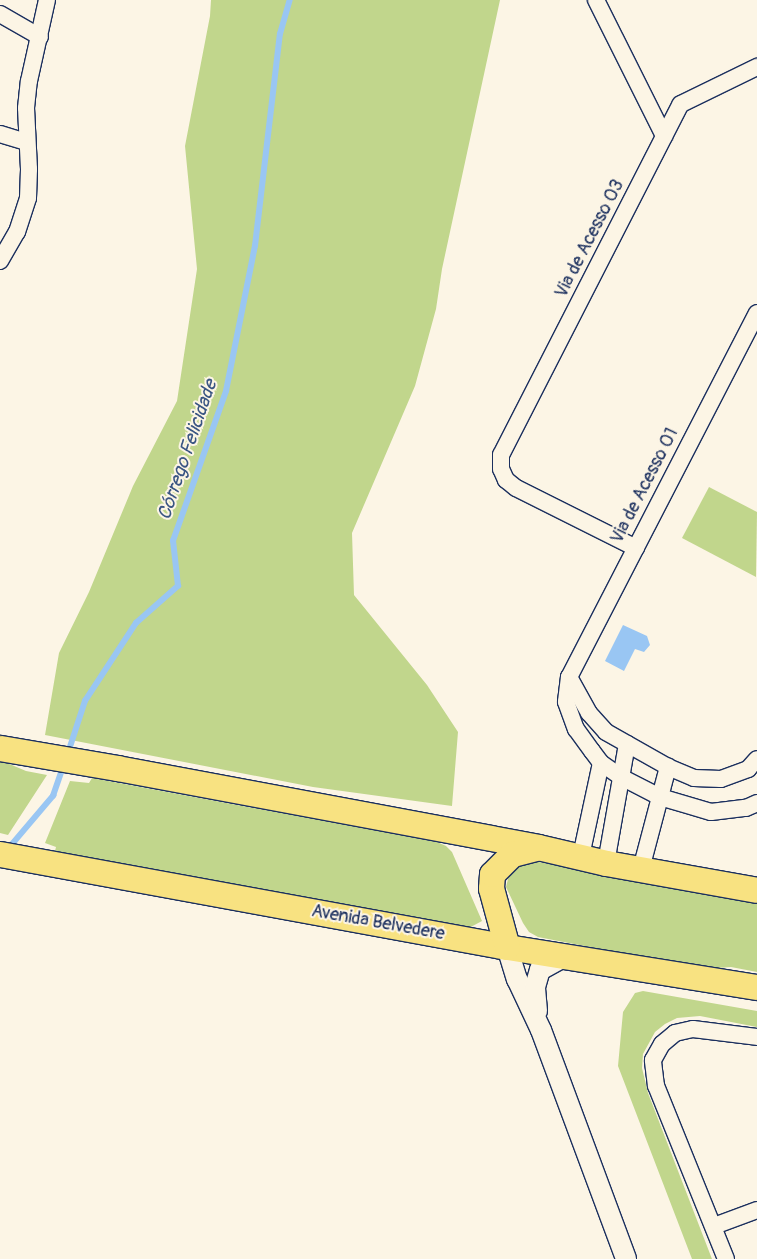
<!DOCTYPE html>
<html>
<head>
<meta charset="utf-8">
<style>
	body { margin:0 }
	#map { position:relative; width:757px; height:1259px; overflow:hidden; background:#fcf5e5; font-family:Pangolin,sans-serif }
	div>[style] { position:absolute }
	.green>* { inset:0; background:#c1d68c }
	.water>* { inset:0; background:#99c6f3 }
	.stream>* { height:5.5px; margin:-2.75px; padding:0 2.75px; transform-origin:2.75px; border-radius:2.75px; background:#99c6f3 }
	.roads { filter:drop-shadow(1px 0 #1b2f5e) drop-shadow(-1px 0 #1b2f5e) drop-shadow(0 1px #1b2f5e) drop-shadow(0 -1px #1b2f5e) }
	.minor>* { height:16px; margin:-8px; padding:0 8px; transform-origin:8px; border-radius:8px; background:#fcf5e5 }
	.tertiary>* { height:20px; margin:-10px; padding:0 10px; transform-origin:10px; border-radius:10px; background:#fcf5e5 }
	.primary>* { height:25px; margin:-12.5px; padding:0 12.5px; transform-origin:12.5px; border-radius:12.5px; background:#f8e281 }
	span { translate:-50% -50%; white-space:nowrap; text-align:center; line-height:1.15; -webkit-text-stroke:4px #fcf5e5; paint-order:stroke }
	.street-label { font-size:18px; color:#1b2f5e }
	.water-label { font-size:19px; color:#3a5583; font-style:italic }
</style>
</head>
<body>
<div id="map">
	<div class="green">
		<i style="clip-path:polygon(211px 0,500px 0,442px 269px,436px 309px,415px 386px,352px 533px,354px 595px,427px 685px,458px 732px,452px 806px,313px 787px,45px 735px,59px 653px,89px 592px,133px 486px,177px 401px,197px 269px,185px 146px,210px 16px)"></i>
		<i style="clip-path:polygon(709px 487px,757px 512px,756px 577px,682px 538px)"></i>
		<i style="clip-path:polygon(0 760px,26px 771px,47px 775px,8px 835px,0 833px)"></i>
		<i style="clip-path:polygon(92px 778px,437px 842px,446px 846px,452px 852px,482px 921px,467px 929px,55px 851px,56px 847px,45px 843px,70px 781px,89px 783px)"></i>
		<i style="clip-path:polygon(533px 861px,737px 898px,757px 904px,757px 972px,731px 967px,703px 969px,538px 937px,529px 932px,523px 923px,506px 887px,509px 875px,516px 866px)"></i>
		<i style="clip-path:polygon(643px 991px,757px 1011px,757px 1027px,700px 1016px,677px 1018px,665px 1024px,655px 1032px,643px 1054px,642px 1068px,648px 1093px,712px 1259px,692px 1259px,618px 1066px,623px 1012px,635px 993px)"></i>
	</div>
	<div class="water">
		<i style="clip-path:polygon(623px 625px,647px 636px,650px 645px,644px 652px,635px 649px,624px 671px,605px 661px)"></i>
	</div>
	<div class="stream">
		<i style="left:68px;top:753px;width:55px;rotate:-71.9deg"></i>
		<i style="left:85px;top:701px;width:93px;rotate:-56.8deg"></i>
		<i style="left:136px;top:623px;width:56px;rotate:-41.4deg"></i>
		<i style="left:178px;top:586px;width:45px;rotate:-96.3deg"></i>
		<i style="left:173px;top:541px;width:159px;rotate:-70.5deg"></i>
		<i style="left:226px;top:391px;width:148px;rotate:-78.7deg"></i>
		<i style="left:255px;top:246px;width:213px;rotate:-83.3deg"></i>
		<i style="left:280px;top:34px;width:35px;rotate:-74deg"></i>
		<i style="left:8px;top:849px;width:70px;rotate:-49.7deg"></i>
		<i style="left:53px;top:796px;width:34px;rotate:-71deg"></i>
	</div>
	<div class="roads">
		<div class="minor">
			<i style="left:596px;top:0;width:152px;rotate:63.4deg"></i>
			<i style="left:0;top:14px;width:46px;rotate:29.9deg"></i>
			<i style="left:0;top:134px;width:27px;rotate:17deg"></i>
			<i style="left:0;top:261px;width:34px;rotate:-60deg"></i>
			<i style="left:17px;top:232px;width:36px;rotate:-72deg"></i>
			<i style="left:28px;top:198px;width:29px;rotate:-88deg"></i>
			<i style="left:29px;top:169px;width:61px;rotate:-92.8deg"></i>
			<i style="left:26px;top:108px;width:27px;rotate:-84deg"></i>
			<i style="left:29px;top:81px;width:83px;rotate:-77.5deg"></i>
			<i style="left:757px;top:313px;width:410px;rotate:117.3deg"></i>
			<i style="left:569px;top:677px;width:25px;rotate:97deg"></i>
			<i style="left:566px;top:702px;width:29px;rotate:70deg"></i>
			<i style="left:576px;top:729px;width:27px;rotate:54deg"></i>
			<i style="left:592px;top:751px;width:15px;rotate:53deg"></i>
			<i style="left:601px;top:763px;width:24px;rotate:35deg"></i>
			<i style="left:621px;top:777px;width:44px;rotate:27.1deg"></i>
			<i style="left:660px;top:797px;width:53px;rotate:16.4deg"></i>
			<i style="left:711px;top:812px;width:35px;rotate:-7deg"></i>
			<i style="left:746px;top:808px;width:12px;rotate:-24deg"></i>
			<i style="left:636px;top:548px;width:134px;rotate:-153.4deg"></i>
			<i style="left:516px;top:488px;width:13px;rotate:-141deg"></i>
			<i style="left:506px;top:480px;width:12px;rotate:-114deg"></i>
			<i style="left:501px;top:469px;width:14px;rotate:-90deg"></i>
			<i style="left:501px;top:455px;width:394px;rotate:-62.9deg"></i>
			<i style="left:681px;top:104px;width:85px;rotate:-26deg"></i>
			<i style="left:569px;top:677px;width:41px;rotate:60.9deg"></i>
			<i style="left:589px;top:713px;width:25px;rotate:48deg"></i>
			<i style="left:606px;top:732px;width:71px;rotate:29.4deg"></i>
			<i style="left:668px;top:767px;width:28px;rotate:23deg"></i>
			<i style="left:694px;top:778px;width:27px;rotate:2deg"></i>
			<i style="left:721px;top:779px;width:29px;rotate:-20deg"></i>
			<i style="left:748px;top:769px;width:13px;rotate:-48deg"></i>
			<i style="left:581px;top:856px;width:95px;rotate:-77.9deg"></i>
			<i style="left:606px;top:863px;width:121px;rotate:-80deg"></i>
			<i style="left:641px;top:869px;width:106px;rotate:-75.2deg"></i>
			<i style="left:714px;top:1226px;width:46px;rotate:-20.4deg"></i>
			<i style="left:726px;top:1259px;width:187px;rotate:-112deg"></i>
			<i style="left:656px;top:1086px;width:26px;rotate:-97deg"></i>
			<i style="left:653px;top:1060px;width:18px;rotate:-61deg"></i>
			<i style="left:662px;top:1044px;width:17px;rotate:-40deg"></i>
			<i style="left:675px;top:1033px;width:18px;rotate:-13deg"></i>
			<i style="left:693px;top:1029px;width:64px;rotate:7.1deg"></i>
		</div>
		<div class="tertiary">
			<i style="left:507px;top:947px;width:34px;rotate:73deg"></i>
			<i style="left:517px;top:979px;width:56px;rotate:64.8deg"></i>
			<i style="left:541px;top:1030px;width:244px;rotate:69.6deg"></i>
			<i style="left:537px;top:1011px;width:24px;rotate:-95deg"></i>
			<i style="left:535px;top:987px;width:18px;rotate:-74deg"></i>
			<i style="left:540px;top:970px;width:29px;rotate:-29deg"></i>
		</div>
		<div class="primary">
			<i style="left:0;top:748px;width:119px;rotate:9.7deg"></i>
			<i style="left:117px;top:768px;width:428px;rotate:10.6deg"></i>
			<i style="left:538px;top:847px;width:70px;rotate:13.2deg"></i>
			<i style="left:606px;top:863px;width:153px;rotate:10.1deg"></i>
			<i style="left:0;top:854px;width:515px;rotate:10.39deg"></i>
			<i style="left:507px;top:947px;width:253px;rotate:9.1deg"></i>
			<i style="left:507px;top:947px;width:61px;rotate:-105.2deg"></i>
			<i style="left:491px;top:888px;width:14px;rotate:-86deg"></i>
			<i style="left:492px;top:874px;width:28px;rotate:-45deg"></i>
			<i style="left:512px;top:854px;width:25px;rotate:-14deg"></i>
		</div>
	</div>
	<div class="street-label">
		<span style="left:590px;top:239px;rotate:-63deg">Via de Acesso 03</span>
		<span style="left:645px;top:486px;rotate:-63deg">Via de Acesso 01</span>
		<span style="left:378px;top:923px;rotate:10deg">Avenida Belvedere</span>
	</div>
	<div class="water-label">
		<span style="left:188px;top:450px;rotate:-71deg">Córrego Felicidade</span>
	</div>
</div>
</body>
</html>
